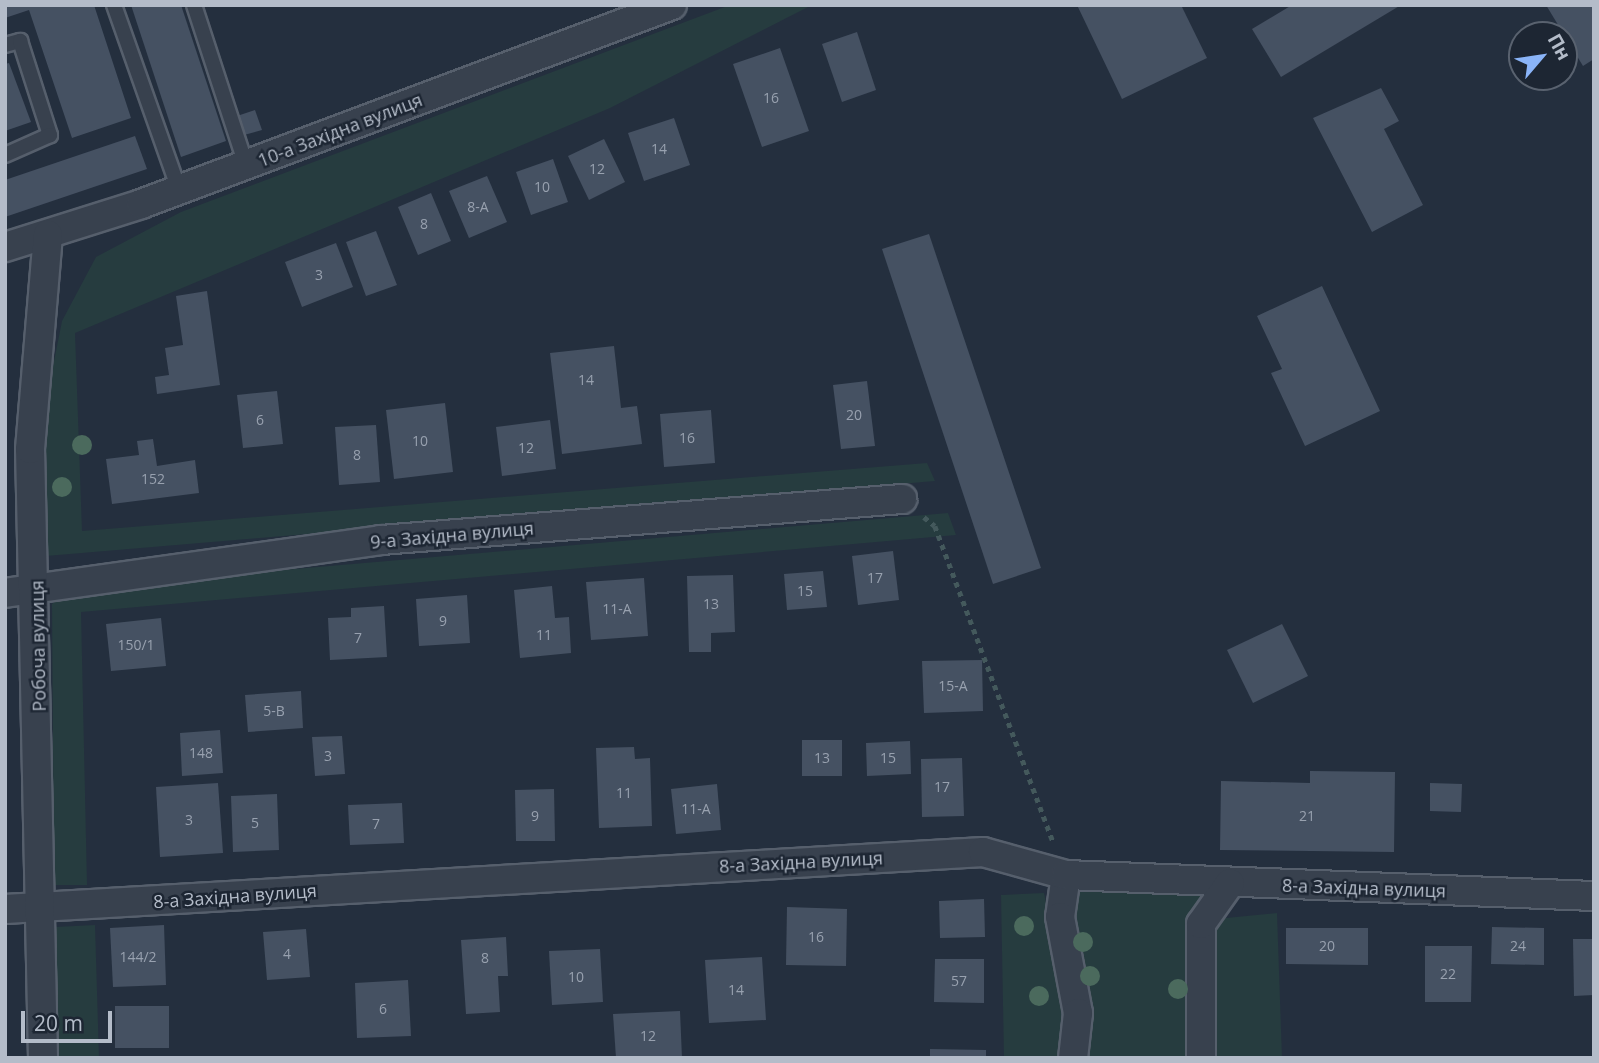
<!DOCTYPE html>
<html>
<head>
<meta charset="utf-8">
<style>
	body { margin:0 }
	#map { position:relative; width:1599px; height:1063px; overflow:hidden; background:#242f3e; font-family:"Open Sans",sans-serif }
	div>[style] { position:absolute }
	.green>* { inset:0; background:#263c3f }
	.building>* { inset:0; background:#455162 }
	.path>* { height:4.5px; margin-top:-2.25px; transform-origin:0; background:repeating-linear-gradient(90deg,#44595c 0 5px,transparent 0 10px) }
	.roads { filter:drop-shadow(2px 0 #565f6c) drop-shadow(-2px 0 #565f6c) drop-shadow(0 2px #565f6c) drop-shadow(0 -2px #565f6c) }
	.lane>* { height:14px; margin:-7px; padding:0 7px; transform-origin:7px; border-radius:7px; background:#38414e }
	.street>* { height:28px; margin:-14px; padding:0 14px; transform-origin:14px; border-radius:14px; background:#38414e }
	.trees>* { width:20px; height:20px; margin:-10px; border-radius:50%; background:#4b6a5d }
	span { translate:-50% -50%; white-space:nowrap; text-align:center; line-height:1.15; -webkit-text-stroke:5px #1d2633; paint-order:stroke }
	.number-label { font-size:14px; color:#98a1af }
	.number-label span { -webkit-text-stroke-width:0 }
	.street-label { font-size:18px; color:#b4bcc9 }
	.frame { position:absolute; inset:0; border:7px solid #b4bcc9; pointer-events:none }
	.north { position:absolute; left:1508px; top:21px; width:70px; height:70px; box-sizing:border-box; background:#1d2633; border:2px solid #59626f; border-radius:50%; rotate:61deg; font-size:19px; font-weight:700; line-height:28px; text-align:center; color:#b4bcc9 }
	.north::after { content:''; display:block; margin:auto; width:24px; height:32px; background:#8ab4f8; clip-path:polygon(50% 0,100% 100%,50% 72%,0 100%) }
	.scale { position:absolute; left:21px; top:1011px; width:91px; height:32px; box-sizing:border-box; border:4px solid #b4bcc9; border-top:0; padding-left:9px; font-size:21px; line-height:24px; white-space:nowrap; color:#b4bcc9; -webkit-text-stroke:5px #1d2633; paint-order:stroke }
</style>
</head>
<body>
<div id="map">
	<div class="green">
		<i style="clip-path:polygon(730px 5px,812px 5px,610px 108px,75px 333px,82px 531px,927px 463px,935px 481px,46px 556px,43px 416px,62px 321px,96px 257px,181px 212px)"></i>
		<i style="clip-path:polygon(948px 513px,956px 535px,81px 612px,87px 885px,54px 885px,52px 604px,72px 588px)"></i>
		<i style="clip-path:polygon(1073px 890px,1214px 892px,1194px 1058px,1080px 1058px,1068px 919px)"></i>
		<i style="clip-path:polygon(1044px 893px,1070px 1015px,1065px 1058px,1004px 1058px,1001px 895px)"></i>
		<i style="clip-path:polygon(1277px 913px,1282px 1058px,1215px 1058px,1216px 919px)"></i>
		<i style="clip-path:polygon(95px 925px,99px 1058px,59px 1058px,55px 927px)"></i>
	</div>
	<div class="building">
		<i style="clip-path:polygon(5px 5px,94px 5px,131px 118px,72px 138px,29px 10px,5px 18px)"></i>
		<i style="clip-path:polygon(131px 5px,181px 5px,226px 141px,181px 157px)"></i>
		<i style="clip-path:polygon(1077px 5px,1181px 5px,1207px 58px,1122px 99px)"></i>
		<i style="clip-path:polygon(1292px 5px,1401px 5px,1281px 77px,1252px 29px)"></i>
		<i style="clip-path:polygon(1546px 5px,1594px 5px,1594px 59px,1583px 66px)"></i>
		<i style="clip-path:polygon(857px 32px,876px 90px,842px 102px,822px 44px)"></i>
		<i style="clip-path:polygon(780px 48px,809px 131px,762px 147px,733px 64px)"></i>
		<i style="clip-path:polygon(9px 63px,31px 122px,5px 131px,5px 64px)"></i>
		<i style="clip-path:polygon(1381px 88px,1399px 121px,1384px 129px,1423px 205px,1372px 232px,1313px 118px)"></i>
		<i style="clip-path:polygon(255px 110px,262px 130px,244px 135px,237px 116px)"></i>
		<i style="clip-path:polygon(674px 118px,690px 165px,644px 181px,628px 133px)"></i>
		<i style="clip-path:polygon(135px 136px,147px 169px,5px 217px,5px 180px)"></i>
		<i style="clip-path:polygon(604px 139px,625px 182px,589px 200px,568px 156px)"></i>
		<i style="clip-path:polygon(553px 159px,568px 202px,531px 215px,516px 172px)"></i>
		<i style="clip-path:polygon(487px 176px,507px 222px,469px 238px,449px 191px)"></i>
		<i style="clip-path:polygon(431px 193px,451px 241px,418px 255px,398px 207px)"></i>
		<i style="clip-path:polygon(376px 231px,397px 285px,366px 296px,346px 242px)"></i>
		<i style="clip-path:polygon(929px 234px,1041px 568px,993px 584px,882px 249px)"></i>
		<i style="clip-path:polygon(336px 243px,353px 287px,302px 307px,285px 262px)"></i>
		<i style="clip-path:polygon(1322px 286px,1380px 411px,1305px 446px,1271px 373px,1282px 369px,1257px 316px)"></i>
		<i style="clip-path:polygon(207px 291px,220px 385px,157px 394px,155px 377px,169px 375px,165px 348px,183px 345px,176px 296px)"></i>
		<i style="clip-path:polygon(614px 346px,621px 408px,637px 406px,642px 444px,562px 454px,550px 353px)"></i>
		<i style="clip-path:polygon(867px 381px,875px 446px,841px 449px,833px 385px)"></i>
		<i style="clip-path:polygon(277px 391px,283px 444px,243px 448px,237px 395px)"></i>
		<i style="clip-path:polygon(445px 403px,453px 472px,394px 479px,386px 410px)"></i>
		<i style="clip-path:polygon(711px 410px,715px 463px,664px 467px,660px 414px)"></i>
		<i style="clip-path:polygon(550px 420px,556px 469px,502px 476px,496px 427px)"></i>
		<i style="clip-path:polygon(376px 425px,380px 482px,339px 485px,335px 427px)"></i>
		<i style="clip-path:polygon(153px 439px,157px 466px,195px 460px,199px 493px,112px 504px,106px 459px,139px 455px,137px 441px)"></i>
		<i style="clip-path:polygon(893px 551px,899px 600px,858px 605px,852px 556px)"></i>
		<i style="clip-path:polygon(823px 571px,827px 607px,787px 610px,784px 574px)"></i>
		<i style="clip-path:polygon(733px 575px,735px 632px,711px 633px,711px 652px,689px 652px,687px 576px)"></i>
		<i style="clip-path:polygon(644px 578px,648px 636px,591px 640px,586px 582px)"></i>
		<i style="clip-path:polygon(552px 586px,555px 618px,569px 617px,571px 653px,520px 658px,514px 590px)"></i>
		<i style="clip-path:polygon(467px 595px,470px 643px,419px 646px,416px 599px)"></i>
		<i style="clip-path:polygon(384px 606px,387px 657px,330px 660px,328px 618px,351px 617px,351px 608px)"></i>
		<i style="clip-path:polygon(161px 618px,166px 666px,111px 671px,106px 624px)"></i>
		<i style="clip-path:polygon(1282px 624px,1308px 676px,1253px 703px,1227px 650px)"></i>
		<i style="clip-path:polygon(982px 660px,983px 711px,924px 713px,922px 661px)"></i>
		<i style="clip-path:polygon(301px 691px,303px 728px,248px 732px,245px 695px)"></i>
		<i style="clip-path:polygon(220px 730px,223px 773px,182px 776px,180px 733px)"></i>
		<i style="clip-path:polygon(342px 736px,345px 774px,315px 776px,312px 737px)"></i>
		<i style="clip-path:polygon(802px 740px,842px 740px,842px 776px,802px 776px)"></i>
		<i style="clip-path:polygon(910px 741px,911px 774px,867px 776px,866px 743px)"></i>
		<i style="clip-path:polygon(634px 747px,635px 759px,650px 758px,652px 826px,599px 828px,596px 748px)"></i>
		<i style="clip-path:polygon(962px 758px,964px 816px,922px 817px,921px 759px)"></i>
		<i style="clip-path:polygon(1310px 771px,1395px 772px,1394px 852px,1220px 850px,1221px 781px,1310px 783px)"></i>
		<i style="clip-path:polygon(218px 783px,223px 853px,160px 857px,156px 787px)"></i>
		<i style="clip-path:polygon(1430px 783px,1462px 784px,1461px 812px,1430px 811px)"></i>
		<i style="clip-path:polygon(717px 784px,721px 830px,676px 834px,671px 789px)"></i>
		<i style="clip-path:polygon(554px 789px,555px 841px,516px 841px,515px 790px)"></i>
		<i style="clip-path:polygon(277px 794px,279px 850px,233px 852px,231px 796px)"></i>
		<i style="clip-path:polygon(402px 803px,404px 843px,350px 845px,348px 805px)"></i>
		<i style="clip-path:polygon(984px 899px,985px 937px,940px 938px,939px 901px)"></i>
		<i style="clip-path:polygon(787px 907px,847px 909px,846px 966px,786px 965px)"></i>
		<i style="clip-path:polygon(164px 925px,166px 985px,113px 987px,110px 928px)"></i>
		<i style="clip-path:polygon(1492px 927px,1544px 928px,1544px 965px,1491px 964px)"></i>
		<i style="clip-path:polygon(1286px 928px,1368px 928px,1368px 965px,1286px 964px)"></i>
		<i style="clip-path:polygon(306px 929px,310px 977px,267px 980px,263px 932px)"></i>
		<i style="clip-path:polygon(506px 937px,508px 976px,498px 976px,500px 1012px,466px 1014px,461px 940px)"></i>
		<i style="clip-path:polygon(1573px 939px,1594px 939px,1594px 995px,1574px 996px)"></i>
		<i style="clip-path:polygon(1425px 946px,1472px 946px,1471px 1002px,1425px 1002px)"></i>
		<i style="clip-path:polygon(600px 949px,603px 1002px,552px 1005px,549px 951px)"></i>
		<i style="clip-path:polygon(762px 957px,766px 1020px,709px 1023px,705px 960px)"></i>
		<i style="clip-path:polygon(935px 959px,984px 959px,984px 1003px,934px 1002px)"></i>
		<i style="clip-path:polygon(408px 980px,411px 1036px,357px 1038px,355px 983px)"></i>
		<i style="clip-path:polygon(115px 1006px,169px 1006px,169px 1048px,115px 1048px)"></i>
		<i style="clip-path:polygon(680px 1011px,682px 1058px,616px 1058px,613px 1014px)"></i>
		<i style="clip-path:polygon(930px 1049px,986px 1050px,986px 1058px,930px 1058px)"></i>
	</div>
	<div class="path">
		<i style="left:924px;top:517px;width:14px;rotate:39deg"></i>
		<i style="left:935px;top:526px;width:337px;rotate:69.5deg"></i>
	</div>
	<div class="roads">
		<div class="lane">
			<i style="left:114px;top:5px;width:196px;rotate:70.6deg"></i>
			<i style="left:194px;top:5px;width:168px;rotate:72deg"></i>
			<i style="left:5px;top:45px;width:16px;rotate:-15deg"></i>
			<i style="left:20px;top:41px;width:99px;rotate:72.3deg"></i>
			<i style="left:50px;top:135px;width:49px;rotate:156deg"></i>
		</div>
		<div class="street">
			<i style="left:5px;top:247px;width:143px;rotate:-17.5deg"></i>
			<i style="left:141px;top:204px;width:567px;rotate:-20.54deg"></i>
			<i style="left:5px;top:593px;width:380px;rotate:-8deg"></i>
			<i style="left:381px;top:540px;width:523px;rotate:-4.5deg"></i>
			<i style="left:1066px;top:875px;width:42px;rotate:98.1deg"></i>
			<i style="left:1060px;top:917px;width:98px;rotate:79.4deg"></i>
			<i style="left:1078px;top:1013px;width:45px;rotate:96.3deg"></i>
			<i style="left:5px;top:909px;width:980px;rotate:-3.34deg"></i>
			<i style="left:983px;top:852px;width:86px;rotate:15.5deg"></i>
			<i style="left:1066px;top:875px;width:528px;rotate:2.28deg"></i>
			<i style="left:43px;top:1058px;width:609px;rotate:-91.22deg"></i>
			<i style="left:30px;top:449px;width:215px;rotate:-85.2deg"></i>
			<i style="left:1201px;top:1058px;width:134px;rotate:-90deg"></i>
			<i style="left:1201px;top:924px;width:50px;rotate:-54.7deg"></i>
		</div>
	</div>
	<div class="trees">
		<i style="left:82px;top:445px"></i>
		<i style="left:62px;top:487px"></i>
		<i style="left:1024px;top:926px"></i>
		<i style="left:1083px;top:942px"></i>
		<i style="left:1090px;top:976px"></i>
		<i style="left:1178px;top:989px"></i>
		<i style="left:1039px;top:996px"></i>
	</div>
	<div class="number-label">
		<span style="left:771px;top:98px">16</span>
		<span style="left:659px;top:149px">14</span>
		<span style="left:597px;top:169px">12</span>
		<span style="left:542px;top:187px">10</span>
		<span style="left:478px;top:207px">8-А</span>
		<span style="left:424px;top:224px">8</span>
		<span style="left:319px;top:275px">3</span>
		<span style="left:586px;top:380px">14</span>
		<span style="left:854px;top:415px">20</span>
		<span style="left:260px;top:420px">6</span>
		<span style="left:687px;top:438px">16</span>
		<span style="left:420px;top:441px">10</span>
		<span style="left:526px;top:448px">12</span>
		<span style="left:357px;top:455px">8</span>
		<span style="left:153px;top:479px">152</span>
		<span style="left:875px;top:578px">17</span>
		<span style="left:805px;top:591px">15</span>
		<span style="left:711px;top:604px">13</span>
		<span style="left:617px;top:609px">11-А</span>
		<span style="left:443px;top:621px">9</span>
		<span style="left:544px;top:635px">11</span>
		<span style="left:358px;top:638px">7</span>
		<span style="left:136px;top:645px">150/1</span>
		<span style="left:953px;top:686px">15-А</span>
		<span style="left:274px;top:711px">5-В</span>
		<span style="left:201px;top:753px">148</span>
		<span style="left:328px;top:756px">3</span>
		<span style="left:822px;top:758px">13</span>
		<span style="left:888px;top:758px">15</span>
		<span style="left:942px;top:787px">17</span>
		<span style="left:624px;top:793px">11</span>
		<span style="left:696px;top:809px">11-А</span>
		<span style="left:535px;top:816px">9</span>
		<span style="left:1307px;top:816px">21</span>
		<span style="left:189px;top:820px">3</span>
		<span style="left:255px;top:823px">5</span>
		<span style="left:376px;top:824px">7</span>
		<span style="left:816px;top:937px">16</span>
		<span style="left:1327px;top:946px">20</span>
		<span style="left:1518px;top:946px">24</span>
		<span style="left:287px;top:954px">4</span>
		<span style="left:138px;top:957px">144/2</span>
		<span style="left:485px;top:958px">8</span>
		<span style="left:1448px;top:974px">22</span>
		<span style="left:576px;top:977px">10</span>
		<span style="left:959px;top:981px">57</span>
		<span style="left:736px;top:990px">14</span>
		<span style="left:383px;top:1009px">6</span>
		<span style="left:648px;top:1036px">12</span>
	</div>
	<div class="street-label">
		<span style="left:340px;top:130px;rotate:-21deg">10-а Західна вулиця</span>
		<span style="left:452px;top:535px;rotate:-5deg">9-а Західна вулиця</span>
		<span style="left:38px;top:646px;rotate:-91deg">Робоча вулиця</span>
		<span style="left:801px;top:862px;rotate:-3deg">8-а Західна вулиця</span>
		<span style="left:1364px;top:888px;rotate:2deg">8-а Західна вулиця</span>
		<span style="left:235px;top:896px;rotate:-4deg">8-а Західна вулиця</span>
	</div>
	<div class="frame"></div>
	<div class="north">Пн</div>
	<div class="scale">20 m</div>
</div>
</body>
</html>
